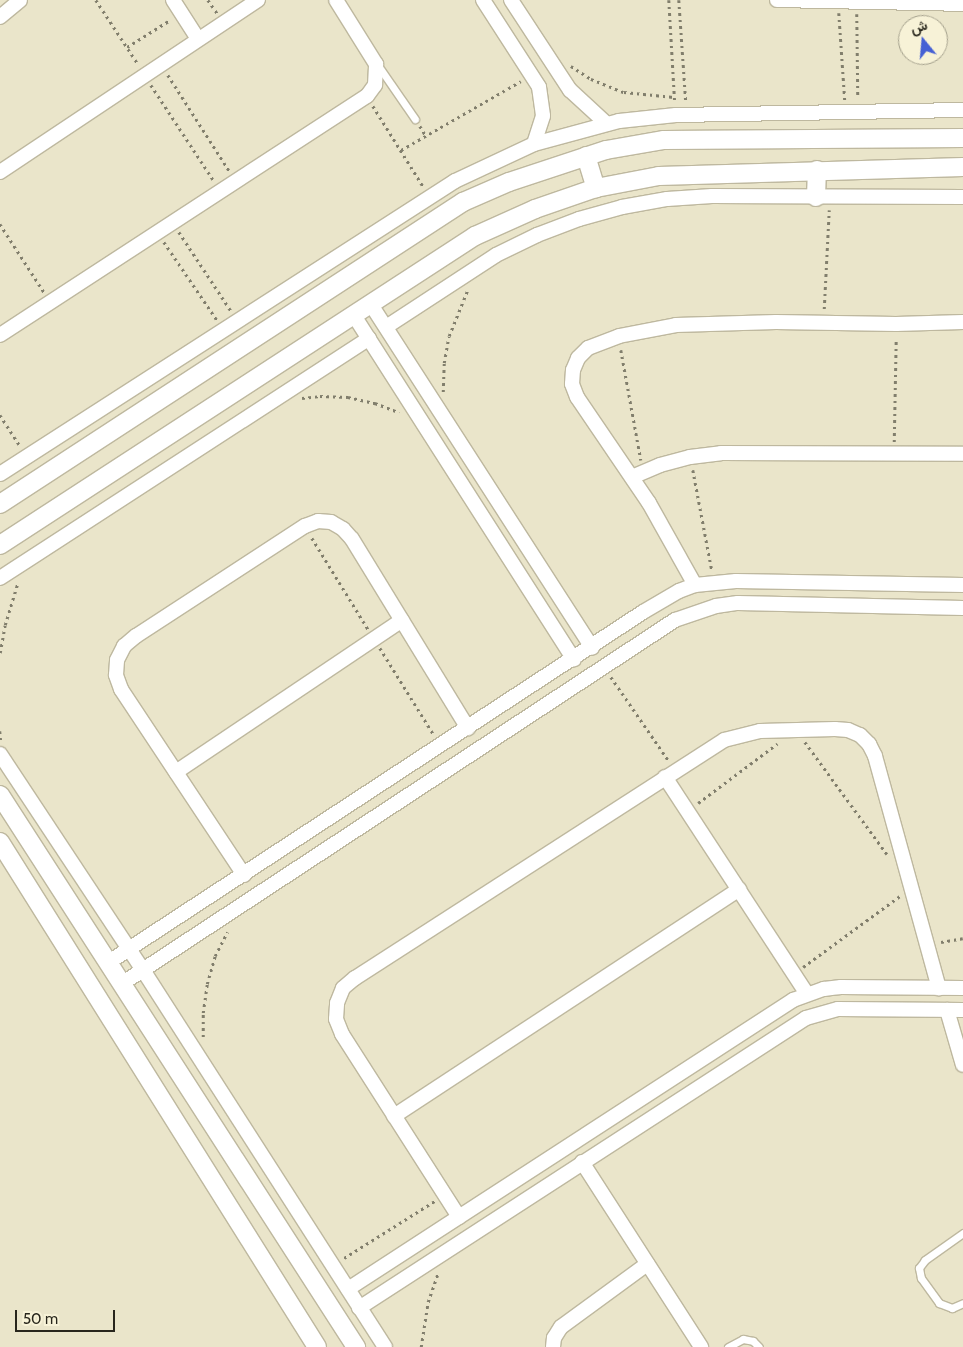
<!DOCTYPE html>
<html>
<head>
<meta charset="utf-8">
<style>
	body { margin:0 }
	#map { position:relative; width:963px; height:1347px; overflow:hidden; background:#eae5ca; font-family:Cabin,Vazirmatn,sans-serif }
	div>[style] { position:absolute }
	.path>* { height:2.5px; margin-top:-1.25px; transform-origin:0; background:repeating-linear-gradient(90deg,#817e6c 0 2.5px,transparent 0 6.5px) }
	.roads { filter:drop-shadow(1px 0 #beb89f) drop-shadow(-1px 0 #beb89f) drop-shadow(0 1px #beb89f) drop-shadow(0 -1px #beb89f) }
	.service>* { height:7px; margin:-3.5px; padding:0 3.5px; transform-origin:3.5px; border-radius:3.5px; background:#fff }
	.minor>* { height:14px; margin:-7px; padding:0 7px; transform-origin:7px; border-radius:7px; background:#fff }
	.tertiary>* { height:18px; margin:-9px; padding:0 9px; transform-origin:9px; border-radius:9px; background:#fff }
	span { translate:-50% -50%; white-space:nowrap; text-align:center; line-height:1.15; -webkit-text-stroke:5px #f7f2d7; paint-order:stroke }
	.north { position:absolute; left:898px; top:15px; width:50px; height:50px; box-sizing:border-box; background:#f7f2d7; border:1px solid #a4a08c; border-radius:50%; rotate:343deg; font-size:14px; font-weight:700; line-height:20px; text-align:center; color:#28261c }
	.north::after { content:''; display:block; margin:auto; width:18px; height:22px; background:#4560d4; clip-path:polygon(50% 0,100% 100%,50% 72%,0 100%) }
	.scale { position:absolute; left:15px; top:1310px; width:100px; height:22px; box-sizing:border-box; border:2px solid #28261c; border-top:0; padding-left:6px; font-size:15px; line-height:18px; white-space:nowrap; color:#28261c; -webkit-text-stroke:4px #f7f2d7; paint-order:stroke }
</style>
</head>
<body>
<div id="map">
	<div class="path">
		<i style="left:96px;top:0;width:77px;rotate:56.7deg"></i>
		<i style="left:208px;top:0;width:16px;rotate:55deg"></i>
		<i style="left:669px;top:0;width:103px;rotate:86.7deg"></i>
		<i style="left:679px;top:0;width:103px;rotate:86.1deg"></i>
		<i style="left:839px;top:13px;width:87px;rotate:86.1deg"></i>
		<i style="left:857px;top:14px;width:84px;rotate:89.3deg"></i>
		<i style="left:127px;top:47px;width:51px;rotate:-32.1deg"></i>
		<i style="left:571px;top:66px;width:24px;rotate:33deg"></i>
		<i style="left:591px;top:79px;width:35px;rotate:22deg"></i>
		<i style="left:624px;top:92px;width:50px;rotate:5.7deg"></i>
		<i style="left:168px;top:75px;width:115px;rotate:57.4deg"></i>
		<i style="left:151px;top:85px;width:115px;rotate:56.7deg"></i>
		<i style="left:373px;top:106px;width:94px;rotate:58deg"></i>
		<i style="left:420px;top:126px;width:12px;rotate:59deg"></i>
		<i style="left:401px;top:150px;width:138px;rotate:-29.9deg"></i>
		<i style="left:0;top:224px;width:81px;rotate:57.1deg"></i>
		<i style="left:179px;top:232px;width:95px;rotate:56.6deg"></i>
		<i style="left:164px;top:242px;width:94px;rotate:55.8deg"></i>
		<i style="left:824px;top:309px;width:99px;rotate:-87.1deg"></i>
		<i style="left:621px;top:350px;width:112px;rotate:79.7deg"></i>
		<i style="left:443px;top:392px;width:29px;rotate:-88deg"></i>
		<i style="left:444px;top:363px;width:27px;rotate:-80deg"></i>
		<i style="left:449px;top:336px;width:51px;rotate:-68deg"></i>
		<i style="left:302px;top:398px;width:18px;rotate:-6deg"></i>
		<i style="left:320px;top:396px;width:28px;rotate:2deg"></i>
		<i style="left:348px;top:397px;width:28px;rotate:13deg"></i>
		<i style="left:375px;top:403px;width:26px;rotate:21deg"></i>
		<i style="left:0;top:415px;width:38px;rotate:57deg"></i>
		<i style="left:894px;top:442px;width:104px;rotate:-88.9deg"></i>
		<i style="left:693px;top:470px;width:103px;rotate:79.3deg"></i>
		<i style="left:312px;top:538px;width:107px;rotate:58.4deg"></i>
		<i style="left:380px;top:648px;width:102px;rotate:58.2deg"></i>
		<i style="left:0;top:653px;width:28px;rotate:-80deg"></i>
		<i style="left:5px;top:625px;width:45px;rotate:-73.2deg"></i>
		<i style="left:611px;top:677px;width:102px;rotate:55.4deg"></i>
		<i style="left:0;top:731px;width:11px;rotate:85deg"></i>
		<i style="left:805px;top:742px;width:139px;rotate:53.8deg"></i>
		<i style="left:698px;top:803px;width:99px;rotate:-36.8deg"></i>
		<i style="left:941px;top:942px;width:22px;rotate:-10deg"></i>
		<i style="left:803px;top:967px;width:120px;rotate:-36.2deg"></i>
		<i style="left:203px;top:1037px;width:24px;rotate:-90deg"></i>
		<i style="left:203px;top:1013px;width:29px;rotate:-82deg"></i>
		<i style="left:207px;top:984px;width:29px;rotate:-74deg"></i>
		<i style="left:215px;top:956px;width:27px;rotate:-63deg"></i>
		<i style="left:344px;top:1258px;width:107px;rotate:-32.1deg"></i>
		<i style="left:421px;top:1347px;width:46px;rotate:-81.2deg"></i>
		<i style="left:428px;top:1302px;width:31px;rotate:-71deg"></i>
	</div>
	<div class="roads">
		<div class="service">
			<i style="left:377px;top:64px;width:67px;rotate:55.4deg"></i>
			<i style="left:963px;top:1233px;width:47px;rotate:144.6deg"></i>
			<i style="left:925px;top:1260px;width:10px;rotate:127deg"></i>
			<i style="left:919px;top:1268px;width:10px;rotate:79deg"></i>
			<i style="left:921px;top:1278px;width:31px;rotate:54deg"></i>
			<i style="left:939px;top:1303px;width:14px;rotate:21deg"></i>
			<i style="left:952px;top:1308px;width:12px;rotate:-24deg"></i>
			<i style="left:728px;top:1347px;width:17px;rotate:-28deg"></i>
			<i style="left:743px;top:1339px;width:10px;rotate:11deg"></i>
			<i style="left:753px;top:1341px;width:8px;rotate:45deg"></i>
		</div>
		<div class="minor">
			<i style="left:173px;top:0;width:46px;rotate:57.3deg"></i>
			<i style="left:483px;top:0;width:103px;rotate:57.2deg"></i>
			<i style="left:539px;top:87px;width:29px;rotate:82deg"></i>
			<i style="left:543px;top:116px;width:29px;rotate:108deg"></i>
			<i style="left:511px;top:0;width:108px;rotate:56.8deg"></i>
			<i style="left:570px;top:90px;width:50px;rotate:42.6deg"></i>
			<i style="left:777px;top:0;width:186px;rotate:1.2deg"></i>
			<i style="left:0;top:17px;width:26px;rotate:-40deg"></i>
			<i style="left:0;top:172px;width:310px;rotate:-33.7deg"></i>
			<i style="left:370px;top:303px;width:410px;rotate:57.2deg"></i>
			<i style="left:353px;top:314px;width:410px;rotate:57.4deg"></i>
			<i style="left:386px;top:327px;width:131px;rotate:-33.2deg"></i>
			<i style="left:496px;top:255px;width:46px;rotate:-26deg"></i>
			<i style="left:537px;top:235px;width:45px;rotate:-20.9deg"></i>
			<i style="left:579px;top:219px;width:45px;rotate:-15.6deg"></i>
			<i style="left:622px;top:207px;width:46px;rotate:-10.1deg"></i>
			<i style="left:667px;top:199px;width:45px;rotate:-3.8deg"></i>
			<i style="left:712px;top:196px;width:251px;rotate:0.2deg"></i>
			<i style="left:0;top:335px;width:438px;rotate:-33.1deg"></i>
			<i style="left:367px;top:96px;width:14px;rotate:-54deg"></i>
			<i style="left:375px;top:85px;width:21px;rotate:-87deg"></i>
			<i style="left:376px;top:64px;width:75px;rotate:-122deg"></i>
			<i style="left:0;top:474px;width:541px;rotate:-32.78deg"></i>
			<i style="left:455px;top:181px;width:87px;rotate:-25.1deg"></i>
			<i style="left:534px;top:144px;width:88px;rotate:-15.1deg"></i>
			<i style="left:619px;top:121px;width:57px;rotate:-6deg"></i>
			<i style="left:676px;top:115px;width:287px;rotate:-1deg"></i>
			<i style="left:632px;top:477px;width:30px;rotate:-23deg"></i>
			<i style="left:660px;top:465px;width:31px;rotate:-15deg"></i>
			<i style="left:690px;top:457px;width:31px;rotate:-7deg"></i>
			<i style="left:721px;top:453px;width:242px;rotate:0.2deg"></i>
			<i style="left:0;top:578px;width:440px;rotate:-33deg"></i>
			<i style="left:695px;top:585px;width:94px;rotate:-119.3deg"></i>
			<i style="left:649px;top:503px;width:128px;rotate:-124.2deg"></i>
			<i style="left:577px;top:397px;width:14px;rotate:-111deg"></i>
			<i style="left:572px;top:384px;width:14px;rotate:-86deg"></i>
			<i style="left:573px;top:370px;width:13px;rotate:-67deg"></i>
			<i style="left:578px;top:358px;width:14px;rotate:-45deg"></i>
			<i style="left:588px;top:348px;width:33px;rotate:-21deg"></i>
			<i style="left:619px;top:336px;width:58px;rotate:-10.9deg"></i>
			<i style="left:676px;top:325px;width:100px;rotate:-1.7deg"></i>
			<i style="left:776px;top:322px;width:120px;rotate:1deg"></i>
			<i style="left:896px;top:324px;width:67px;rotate:-1.7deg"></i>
			<i style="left:0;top:754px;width:259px;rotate:56.5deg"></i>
			<i style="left:143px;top:970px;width:448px;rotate:57.3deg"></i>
			<i style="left:176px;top:772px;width:272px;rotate:-33.9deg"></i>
			<i style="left:665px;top:777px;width:259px;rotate:56.8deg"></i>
			<i style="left:244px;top:875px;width:223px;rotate:-123.5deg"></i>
			<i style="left:121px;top:689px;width:15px;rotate:-110deg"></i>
			<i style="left:116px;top:675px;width:15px;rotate:-86deg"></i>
			<i style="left:117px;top:660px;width:16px;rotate:-63deg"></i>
			<i style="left:124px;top:646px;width:16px;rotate:-40deg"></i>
			<i style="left:136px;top:636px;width:202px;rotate:-33.1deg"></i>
			<i style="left:305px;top:526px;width:14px;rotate:-21deg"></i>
			<i style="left:318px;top:521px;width:13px;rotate:4deg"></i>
			<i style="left:331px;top:522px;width:14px;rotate:30deg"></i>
			<i style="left:343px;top:529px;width:13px;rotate:48deg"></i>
			<i style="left:352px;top:539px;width:222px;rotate:58.5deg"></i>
			<i style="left:109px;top:962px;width:638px;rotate:-33.24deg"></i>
			<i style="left:643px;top:612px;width:42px;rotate:-30.3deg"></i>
			<i style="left:679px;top:591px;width:17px;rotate:-21deg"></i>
			<i style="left:695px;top:585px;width:41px;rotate:-5.6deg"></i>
			<i style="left:736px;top:581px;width:227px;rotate:1deg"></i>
			<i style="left:123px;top:983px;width:661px;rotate:-33.33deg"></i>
			<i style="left:675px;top:620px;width:43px;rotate:-18.9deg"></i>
			<i style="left:716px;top:606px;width:22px;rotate:-8deg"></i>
			<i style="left:738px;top:603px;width:225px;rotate:1.3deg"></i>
			<i style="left:947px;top:1010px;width:57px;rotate:73.8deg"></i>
			<i style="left:394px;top:1116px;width:413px;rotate:-33.3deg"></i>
			<i style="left:582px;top:1162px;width:220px;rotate:57.2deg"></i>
			<i style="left:459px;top:1217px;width:217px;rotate:-122.6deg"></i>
			<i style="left:342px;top:1034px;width:16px;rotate:-112deg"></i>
			<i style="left:336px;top:1019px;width:16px;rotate:-86deg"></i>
			<i style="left:337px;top:1003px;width:16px;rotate:-68deg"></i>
			<i style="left:343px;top:988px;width:16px;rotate:-40deg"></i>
			<i style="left:355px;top:978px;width:439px;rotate:-32.8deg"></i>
			<i style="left:724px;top:740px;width:37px;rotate:-14deg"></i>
			<i style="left:760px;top:731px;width:75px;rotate:-1.5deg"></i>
			<i style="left:835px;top:729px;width:13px;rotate:4deg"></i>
			<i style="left:848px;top:730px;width:13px;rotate:23deg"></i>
			<i style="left:860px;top:735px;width:13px;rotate:45deg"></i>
			<i style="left:869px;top:744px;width:13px;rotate:63deg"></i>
			<i style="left:875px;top:756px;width:241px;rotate:74.6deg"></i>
			<i style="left:348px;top:1289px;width:531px;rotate:-33deg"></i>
			<i style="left:793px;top:1000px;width:33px;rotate:-20deg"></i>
			<i style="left:824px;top:989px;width:17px;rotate:-7deg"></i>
			<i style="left:841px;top:987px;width:122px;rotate:0.5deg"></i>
			<i style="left:359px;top:1308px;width:533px;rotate:-32.97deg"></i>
			<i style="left:806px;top:1018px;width:33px;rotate:-16deg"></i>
			<i style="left:838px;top:1009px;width:125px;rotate:0.5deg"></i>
			<i style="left:553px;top:1347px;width:9px;rotate:-84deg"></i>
			<i style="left:554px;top:1338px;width:13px;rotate:-58deg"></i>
			<i style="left:561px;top:1327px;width:107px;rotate:-36.2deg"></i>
		</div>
		<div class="tertiary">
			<i style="left:586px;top:156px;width:34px;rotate:73deg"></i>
			<i style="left:816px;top:197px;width:27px;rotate:-88deg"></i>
			<i style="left:0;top:504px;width:553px;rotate:-33.12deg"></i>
			<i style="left:463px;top:202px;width:50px;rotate:-23.5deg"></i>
			<i style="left:509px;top:182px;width:102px;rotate:-18.3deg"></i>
			<i style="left:606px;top:150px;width:59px;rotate:-9.8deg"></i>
			<i style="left:664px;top:140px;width:299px;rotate:-0.4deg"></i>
			<i style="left:0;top:545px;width:567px;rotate:-33.05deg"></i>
			<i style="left:475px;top:236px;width:66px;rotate:-24.2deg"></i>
			<i style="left:535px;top:209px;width:65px;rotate:-19deg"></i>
			<i style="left:596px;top:188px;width:64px;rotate:-10.8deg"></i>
			<i style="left:659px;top:176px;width:304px;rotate:-1.7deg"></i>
			<i style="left:0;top:795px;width:657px;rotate:57.18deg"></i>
			<i style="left:0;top:842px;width:596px;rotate:57.88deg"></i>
		</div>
	</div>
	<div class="north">ش</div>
	<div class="scale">50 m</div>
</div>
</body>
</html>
